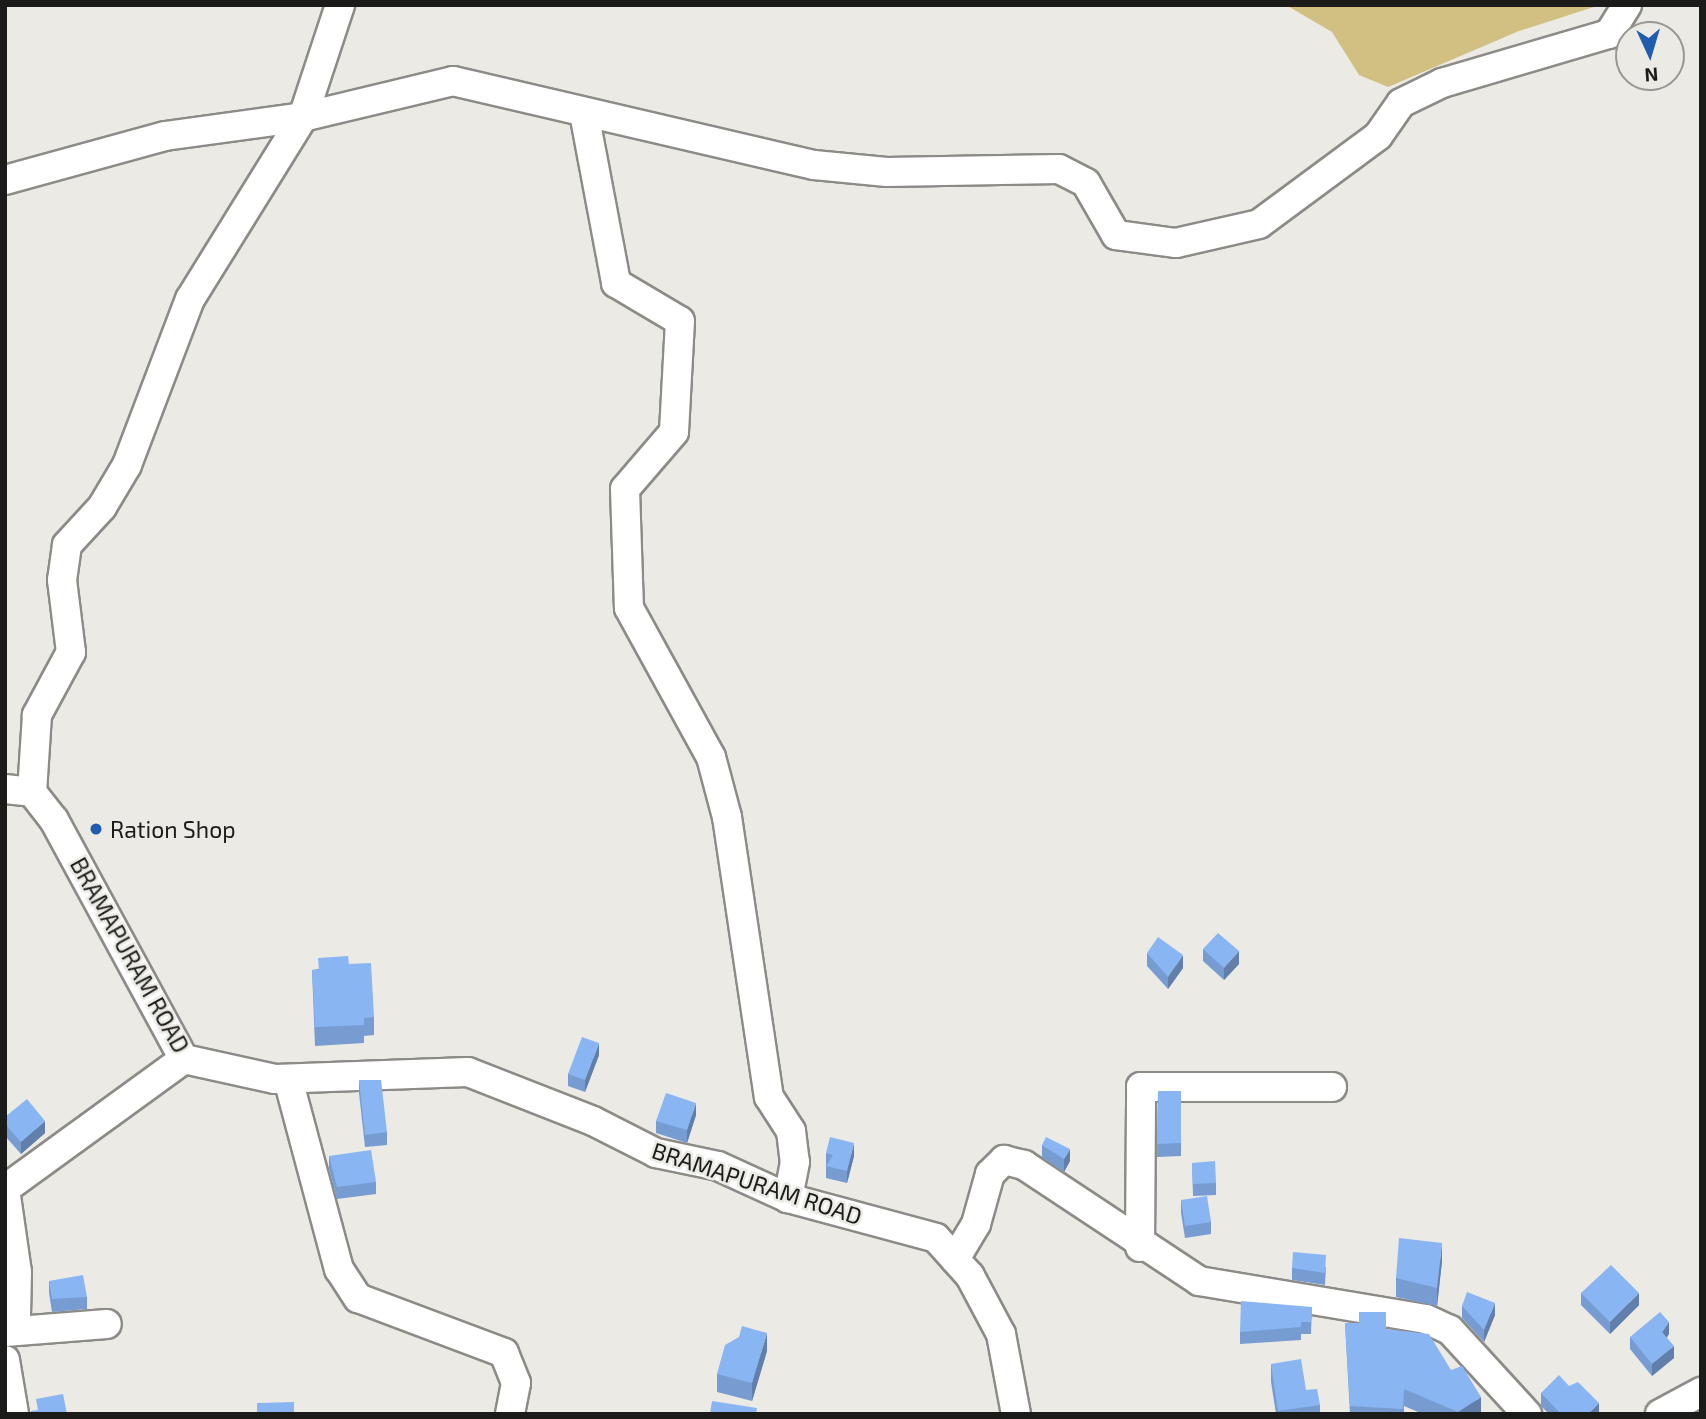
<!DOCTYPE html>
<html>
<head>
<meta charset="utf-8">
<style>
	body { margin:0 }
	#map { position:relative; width:1706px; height:1419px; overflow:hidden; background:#ebeae5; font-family:"Exo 2",sans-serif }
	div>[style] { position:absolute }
	.green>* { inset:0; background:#d1c081 }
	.roads { filter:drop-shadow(2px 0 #8c8b86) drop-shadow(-2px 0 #8c8b86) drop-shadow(0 2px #8c8b86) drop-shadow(0 -2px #8c8b86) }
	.minor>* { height:28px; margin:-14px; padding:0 14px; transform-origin:14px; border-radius:14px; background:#fff }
	.wall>* { inset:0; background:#779cd1 }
	.shaded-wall>* { inset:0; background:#617faa }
	.building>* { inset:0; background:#8ab5f3 }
	.dots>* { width:19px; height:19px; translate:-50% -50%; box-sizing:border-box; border:4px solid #ebeae5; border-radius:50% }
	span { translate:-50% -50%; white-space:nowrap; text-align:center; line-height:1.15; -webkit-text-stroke:5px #ebeae5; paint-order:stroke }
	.poi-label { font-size:23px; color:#1b1b19 }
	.left { translate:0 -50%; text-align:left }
	.street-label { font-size:23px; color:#1b1b19 }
	.frame { position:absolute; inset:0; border:7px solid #1b1b19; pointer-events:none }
	.north { position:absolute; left:1615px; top:21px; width:70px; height:70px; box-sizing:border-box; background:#ebeae5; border:2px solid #989793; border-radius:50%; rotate:176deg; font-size:19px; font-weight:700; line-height:28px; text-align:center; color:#1b1b19 }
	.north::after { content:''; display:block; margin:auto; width:24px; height:32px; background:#215daf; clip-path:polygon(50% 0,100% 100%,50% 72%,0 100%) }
</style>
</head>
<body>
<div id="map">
	<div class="green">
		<i style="clip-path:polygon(1286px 5px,1600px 5px,1519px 31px,1388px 87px,1359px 75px,1332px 32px)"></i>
	</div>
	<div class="roads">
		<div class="minor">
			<i style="left:584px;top:113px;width:173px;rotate:79.3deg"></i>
			<i style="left:616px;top:283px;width:74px;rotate:30.7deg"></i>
			<i style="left:680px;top:321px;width:111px;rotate:93.1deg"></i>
			<i style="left:674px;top:432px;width:75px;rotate:130.7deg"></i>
			<i style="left:625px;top:489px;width:119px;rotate:88.1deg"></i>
			<i style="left:629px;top:608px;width:170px;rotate:61.2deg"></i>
			<i style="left:711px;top:757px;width:62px;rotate:75.1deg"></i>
			<i style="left:727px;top:817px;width:283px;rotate:81.5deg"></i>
			<i style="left:769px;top:1097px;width:40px;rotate:57.1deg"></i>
			<i style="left:791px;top:1131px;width:31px;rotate:83deg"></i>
			<i style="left:795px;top:1162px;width:37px;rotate:101deg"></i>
			<i style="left:303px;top:117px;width:154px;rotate:-13.5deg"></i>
			<i style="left:453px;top:81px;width:371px;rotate:13.1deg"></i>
			<i style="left:814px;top:165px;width:73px;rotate:5.5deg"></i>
			<i style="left:887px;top:172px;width:172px;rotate:-1deg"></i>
			<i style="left:1059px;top:169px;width:30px;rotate:27deg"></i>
			<i style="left:1086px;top:183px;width:60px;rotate:60deg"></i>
			<i style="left:1116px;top:235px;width:61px;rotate:7.6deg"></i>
			<i style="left:1176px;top:243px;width:85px;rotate:-12.9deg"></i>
			<i style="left:1259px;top:224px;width:148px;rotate:-36.5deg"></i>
			<i style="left:1378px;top:136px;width:40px;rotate:-55.1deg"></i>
			<i style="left:1401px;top:103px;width:46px;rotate:-26deg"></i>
			<i style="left:1442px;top:83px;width:174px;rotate:-16.4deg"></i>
			<i style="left:1609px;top:34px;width:34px;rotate:-58deg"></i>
			<i style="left:303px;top:117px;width:118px;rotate:-71.7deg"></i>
			<i style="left:5px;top:180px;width:166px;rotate:-15.4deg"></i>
			<i style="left:165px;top:136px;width:139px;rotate:-7.8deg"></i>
			<i style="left:303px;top:117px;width:214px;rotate:121.8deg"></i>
			<i style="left:190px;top:299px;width:178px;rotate:110.8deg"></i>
			<i style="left:127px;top:465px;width:49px;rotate:120.8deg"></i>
			<i style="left:102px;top:507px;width:52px;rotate:132.6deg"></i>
			<i style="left:67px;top:545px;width:35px;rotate:98deg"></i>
			<i style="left:62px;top:580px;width:73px;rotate:82.9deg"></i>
			<i style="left:71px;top:652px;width:72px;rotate:118.4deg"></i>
			<i style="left:37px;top:715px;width:77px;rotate:93.7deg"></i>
			<i style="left:5px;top:789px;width:27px;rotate:6deg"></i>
			<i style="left:32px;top:792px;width:36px;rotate:52deg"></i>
			<i style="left:54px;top:820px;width:272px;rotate:61.5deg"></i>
			<i style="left:184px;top:1059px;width:93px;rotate:12.4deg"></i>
			<i style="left:275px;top:1079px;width:193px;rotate:-2.1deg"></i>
			<i style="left:468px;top:1072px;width:134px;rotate:21.4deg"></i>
			<i style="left:593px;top:1121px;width:71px;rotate:26.9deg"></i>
			<i style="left:656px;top:1153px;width:63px;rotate:11.8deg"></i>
			<i style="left:718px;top:1166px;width:77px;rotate:24.6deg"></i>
			<i style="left:788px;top:1198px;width:153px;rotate:15.1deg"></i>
			<i style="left:936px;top:1238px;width:51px;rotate:48.2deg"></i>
			<i style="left:970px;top:1276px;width:66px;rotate:61.9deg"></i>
			<i style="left:1001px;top:1334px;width:81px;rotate:79.4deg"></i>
			<i style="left:288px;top:1079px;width:197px;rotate:75deg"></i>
			<i style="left:339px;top:1269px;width:35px;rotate:57deg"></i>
			<i style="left:358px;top:1298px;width:156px;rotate:20.6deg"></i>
			<i style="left:504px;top:1353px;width:32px;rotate:68deg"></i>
			<i style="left:516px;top:1383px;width:32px;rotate:101deg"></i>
			<i style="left:5px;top:1189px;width:221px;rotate:-36deg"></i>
			<i style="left:5px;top:1189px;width:84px;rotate:81.8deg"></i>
			<i style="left:17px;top:1272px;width:45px;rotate:91.3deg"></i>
			<i style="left:16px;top:1317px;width:16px;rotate:135deg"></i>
			<i style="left:1140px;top:1247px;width:160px;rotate:-89.6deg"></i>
			<i style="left:1141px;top:1087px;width:191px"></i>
			<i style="left:955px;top:1259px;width:41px;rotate:-59deg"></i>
			<i style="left:976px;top:1224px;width:52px;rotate:-74.4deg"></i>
			<i style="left:990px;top:1174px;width:20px;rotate:-45deg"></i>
			<i style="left:1004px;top:1160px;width:21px;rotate:14deg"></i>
			<i style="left:1024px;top:1165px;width:210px;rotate:33.5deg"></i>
			<i style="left:1199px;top:1281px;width:230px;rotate:9.5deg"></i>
			<i style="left:1426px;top:1319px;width:26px;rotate:25deg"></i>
			<i style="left:1450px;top:1330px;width:114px;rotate:47.5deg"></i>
			<i style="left:5px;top:1332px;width:102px;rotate:-4.5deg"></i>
			<i style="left:5px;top:1360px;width:55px;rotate:80.5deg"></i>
			<i style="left:1660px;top:1414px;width:47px;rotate:-28.2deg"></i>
		</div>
	</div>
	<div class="wall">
		<i style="clip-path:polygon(1203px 949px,1239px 964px,1224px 980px,1203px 961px)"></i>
		<i style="clip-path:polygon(1147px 953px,1183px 968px,1168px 989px,1147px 966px)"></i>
		<i style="clip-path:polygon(349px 964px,374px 1017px,374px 1035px,364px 1036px,364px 1043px,315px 1046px,312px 970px)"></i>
		<i style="clip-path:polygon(599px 1055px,585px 1092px,568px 1086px,568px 1074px)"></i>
		<i style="clip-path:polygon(359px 1080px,387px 1132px,387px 1145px,365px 1147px,359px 1093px)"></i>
		<i style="clip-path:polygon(1158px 1091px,1181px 1091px,1181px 1156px,1157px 1157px)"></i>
		<i style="clip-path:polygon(696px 1115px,687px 1143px,656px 1133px,656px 1121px)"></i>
		<i style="clip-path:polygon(5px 1117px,45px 1133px,21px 1154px,5px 1136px)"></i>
		<i style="clip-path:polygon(1042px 1145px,1070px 1161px,1064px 1172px,1042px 1157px)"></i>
		<i style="clip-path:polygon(826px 1153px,854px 1156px,847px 1183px,826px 1178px)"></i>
		<i style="clip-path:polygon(329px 1156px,376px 1182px,376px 1194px,337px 1199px,329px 1168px)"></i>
		<i style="clip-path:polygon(1192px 1163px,1216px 1183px,1216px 1195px,1193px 1196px)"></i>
		<i style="clip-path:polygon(1181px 1200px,1211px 1222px,1211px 1234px,1185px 1238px,1181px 1213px)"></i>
		<i style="clip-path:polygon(1442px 1261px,1437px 1306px,1396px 1297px,1396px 1278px)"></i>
		<i style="clip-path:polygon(1326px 1267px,1325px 1285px,1292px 1280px,1292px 1268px)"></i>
		<i style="clip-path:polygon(49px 1281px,87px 1297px,87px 1309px,52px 1312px,49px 1293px)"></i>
		<i style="clip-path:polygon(1581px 1293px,1639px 1305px,1610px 1334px,1581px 1305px)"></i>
		<i style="clip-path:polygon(1462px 1306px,1495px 1315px,1484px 1342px,1462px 1318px)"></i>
		<i style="clip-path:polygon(1312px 1307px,1311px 1334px,1301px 1334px,1301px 1340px,1240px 1344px,1240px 1332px)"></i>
		<i style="clip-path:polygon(1345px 1323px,1386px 1329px,1451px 1370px,1481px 1414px,1423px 1414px,1404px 1406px,1404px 1414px,1350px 1414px)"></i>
		<i style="clip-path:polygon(1669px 1334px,1667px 1337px,1674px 1358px,1652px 1376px,1630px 1349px,1630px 1337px)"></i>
		<i style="clip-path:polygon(767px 1351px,752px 1401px,717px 1392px,717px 1374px)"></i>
		<i style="clip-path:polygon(1271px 1364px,1306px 1390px,1320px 1405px,1320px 1414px,1276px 1414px,1271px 1382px)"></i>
		<i style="clip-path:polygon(1541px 1393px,1599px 1414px,1549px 1414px,1541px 1406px)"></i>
	</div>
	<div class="shaded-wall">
		<i style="clip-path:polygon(1239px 951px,1239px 964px,1224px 980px,1224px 968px)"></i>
		<i style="clip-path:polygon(1183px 955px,1183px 968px,1168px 989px,1168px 977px)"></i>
		<i style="clip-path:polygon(599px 1043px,599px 1055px,585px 1092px,585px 1080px)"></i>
		<i style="clip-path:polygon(696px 1103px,696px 1115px,687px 1143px,687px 1130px)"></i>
		<i style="clip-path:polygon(45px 1121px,45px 1133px,21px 1154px,21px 1142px)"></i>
		<i style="clip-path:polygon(854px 1143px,854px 1156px,847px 1183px,847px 1171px)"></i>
		<i style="clip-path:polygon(1070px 1149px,1070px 1161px,1064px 1172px,1064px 1159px)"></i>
		<i style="clip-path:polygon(1442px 1243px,1442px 1261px,1437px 1306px,1437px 1288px)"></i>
		<i style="clip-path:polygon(1639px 1293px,1639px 1305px,1610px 1334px,1610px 1322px)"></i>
		<i style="clip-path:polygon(1495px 1303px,1495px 1315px,1484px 1342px,1484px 1330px)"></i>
		<i style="clip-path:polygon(1669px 1322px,1669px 1334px,1662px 1344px,1662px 1332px)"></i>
		<i style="clip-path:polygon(767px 1333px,767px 1351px,752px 1401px,752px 1383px)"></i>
		<i style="clip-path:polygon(1674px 1346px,1674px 1358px,1652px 1376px,1652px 1364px)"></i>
		<i style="clip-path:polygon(1481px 1397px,1481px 1414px,1458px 1414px,1458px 1412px)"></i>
		<i style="clip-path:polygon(1599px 1403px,1599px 1414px,1588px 1414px)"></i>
	</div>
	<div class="building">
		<i style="clip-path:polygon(1218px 933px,1239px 951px,1224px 968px,1203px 949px)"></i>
		<i style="clip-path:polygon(1158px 937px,1183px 955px,1168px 977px,1147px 953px)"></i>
		<i style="clip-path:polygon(348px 956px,349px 964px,371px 963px,374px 1017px,364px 1018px,364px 1025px,315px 1027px,312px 970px,319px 970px,318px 958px)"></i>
		<i style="clip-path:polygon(582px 1037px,599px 1043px,585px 1080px,568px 1074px)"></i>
		<i style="clip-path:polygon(359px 1080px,381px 1080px,387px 1132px,365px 1135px)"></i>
		<i style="clip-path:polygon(1158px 1091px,1181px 1091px,1181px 1143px,1157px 1144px)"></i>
		<i style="clip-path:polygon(666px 1093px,696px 1103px,687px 1130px,656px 1121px)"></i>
		<i style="clip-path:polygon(27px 1099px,45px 1121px,21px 1142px,5px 1124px,5px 1117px)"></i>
		<i style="clip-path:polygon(830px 1137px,854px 1143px,847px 1171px,826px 1166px,833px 1155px,826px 1153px)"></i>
		<i style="clip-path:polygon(1046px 1137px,1070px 1149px,1064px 1159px,1042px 1145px)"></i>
		<i style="clip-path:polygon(371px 1150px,376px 1182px,337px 1187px,329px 1156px)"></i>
		<i style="clip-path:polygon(1215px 1161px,1216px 1183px,1193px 1184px,1192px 1163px)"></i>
		<i style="clip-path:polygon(1207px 1196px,1211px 1222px,1185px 1226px,1181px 1200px)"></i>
		<i style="clip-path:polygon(1399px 1238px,1442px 1243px,1437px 1288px,1396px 1278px)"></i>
		<i style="clip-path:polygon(1293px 1252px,1326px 1255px,1325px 1273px,1292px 1268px)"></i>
		<i style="clip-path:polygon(1611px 1265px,1639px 1293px,1610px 1322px,1581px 1293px)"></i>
		<i style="clip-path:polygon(83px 1275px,87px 1297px,52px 1299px,49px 1281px)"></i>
		<i style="clip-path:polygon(1467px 1292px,1495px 1303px,1484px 1330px,1462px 1306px)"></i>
		<i style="clip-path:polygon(1241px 1301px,1312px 1307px,1311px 1322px,1301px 1322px,1301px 1327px,1240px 1332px)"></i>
		<i style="clip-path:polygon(1359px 1312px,1386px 1312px,1386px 1329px,1429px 1334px,1451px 1370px,1462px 1366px,1481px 1397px,1458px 1412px,1404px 1389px,1403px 1409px,1350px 1406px,1345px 1323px,1359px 1323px)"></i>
		<i style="clip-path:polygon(1660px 1312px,1669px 1322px,1662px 1332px,1674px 1346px,1652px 1364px,1630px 1337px)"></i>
		<i style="clip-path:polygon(742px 1326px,767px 1333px,752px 1383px,717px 1374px,725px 1345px,739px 1337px)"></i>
		<i style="clip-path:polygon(1301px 1359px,1306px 1390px,1317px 1389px,1320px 1405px,1278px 1411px,1271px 1364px)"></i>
		<i style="clip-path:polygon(1559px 1375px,1569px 1386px,1578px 1382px,1599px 1403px,1588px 1414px,1572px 1414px,1571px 1413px,1561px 1414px,1541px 1393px)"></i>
		<i style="clip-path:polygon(63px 1394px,67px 1414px,31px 1414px,31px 1411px,38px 1410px,36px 1399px)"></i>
		<i style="clip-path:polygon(712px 1401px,757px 1408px,756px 1414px,710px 1414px)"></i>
		<i style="clip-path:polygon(294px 1402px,294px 1414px,257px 1414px,257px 1403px)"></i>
	</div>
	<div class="dots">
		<i style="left:96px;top:829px;background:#215daf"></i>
	</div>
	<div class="poi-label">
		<span class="left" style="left:110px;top:829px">Ration Shop</span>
	</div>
	<div class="street-label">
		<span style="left:130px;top:955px;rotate:61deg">BRAMAPURAM ROAD</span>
		<span style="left:757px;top:1183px;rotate:18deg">BRAMAPURAM ROAD</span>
	</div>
	<div class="frame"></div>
	<div class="north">N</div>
</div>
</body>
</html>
